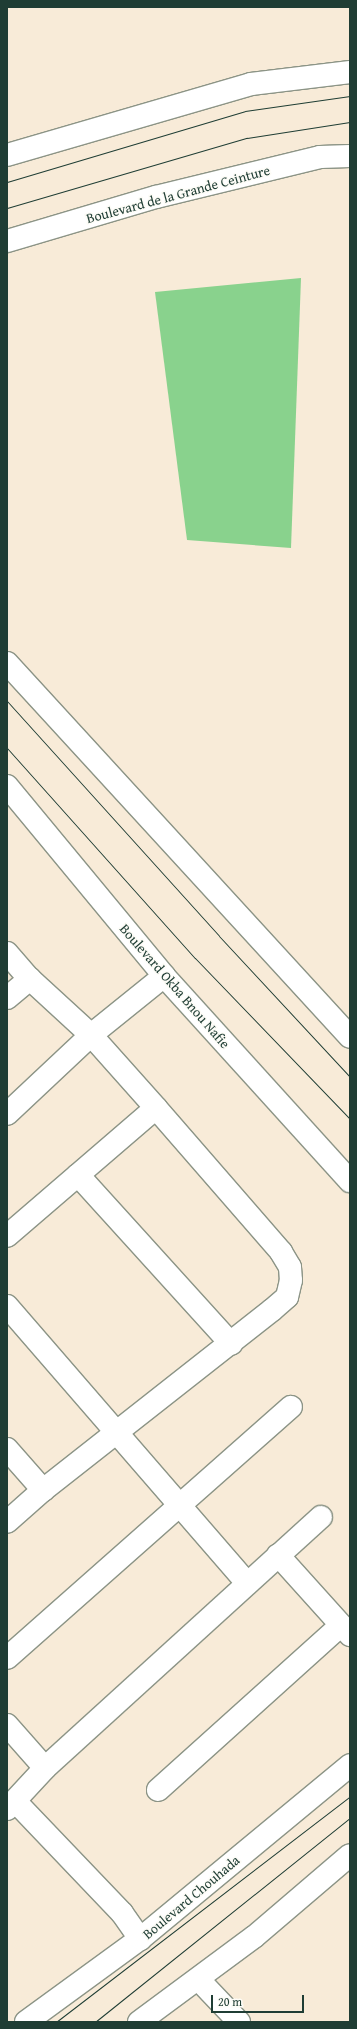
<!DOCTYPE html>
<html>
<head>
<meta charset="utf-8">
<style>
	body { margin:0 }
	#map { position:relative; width:357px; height:2029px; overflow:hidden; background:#f8ebd8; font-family:"Gentium Book Plus",serif }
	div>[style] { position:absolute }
	.green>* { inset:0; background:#89d28d }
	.roads { filter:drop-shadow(1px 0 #8c9486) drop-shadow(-1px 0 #8c9486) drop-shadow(0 1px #8c9486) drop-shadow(0 -1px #8c9486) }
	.minor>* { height:22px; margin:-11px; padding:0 11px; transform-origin:11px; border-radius:11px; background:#fff }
	.major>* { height:22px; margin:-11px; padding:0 11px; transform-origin:11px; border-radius:11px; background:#fff }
	.tram>* { height:1px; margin:-0.5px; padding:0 0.5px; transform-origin:0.5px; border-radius:0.5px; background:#1f3d34 }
	span { translate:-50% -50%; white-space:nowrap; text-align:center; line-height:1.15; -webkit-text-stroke:3px #fdfcf7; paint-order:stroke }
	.street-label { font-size:14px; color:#1f3d34 }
	.frame { position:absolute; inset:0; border:8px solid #1f3d34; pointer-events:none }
	.scale { position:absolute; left:211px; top:1995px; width:93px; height:18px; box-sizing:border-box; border:2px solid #1f3d34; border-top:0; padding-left:5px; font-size:12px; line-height:14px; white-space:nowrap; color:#1f3d34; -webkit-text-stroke:3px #fdfcf7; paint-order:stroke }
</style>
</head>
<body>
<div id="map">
	<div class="green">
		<i style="clip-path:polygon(301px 278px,291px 548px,187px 540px,155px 292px)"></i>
	</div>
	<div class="roads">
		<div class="minor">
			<i style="left:7px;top:953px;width:35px;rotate:49deg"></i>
			<i style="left:30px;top:979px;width:83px;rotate:42.6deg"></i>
			<i style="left:91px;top:1035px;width:98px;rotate:48.3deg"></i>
			<i style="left:156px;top:1108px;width:191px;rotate:49deg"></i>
			<i style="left:281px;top:1252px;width:17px;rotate:59deg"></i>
			<i style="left:290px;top:1267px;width:13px;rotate:86deg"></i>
			<i style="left:291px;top:1280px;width:17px;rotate:103deg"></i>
			<i style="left:287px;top:1297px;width:20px;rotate:139deg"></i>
			<i style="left:272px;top:1310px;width:291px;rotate:141.8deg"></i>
			<i style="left:43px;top:1490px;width:48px;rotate:138.4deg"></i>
			<i style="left:7px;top:998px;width:30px;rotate:-40deg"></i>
			<i style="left:7px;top:1114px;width:115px;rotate:-43.2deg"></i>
			<i style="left:91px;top:1035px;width:94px;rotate:-38.9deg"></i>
			<i style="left:78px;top:1175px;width:228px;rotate:47.8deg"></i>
			<i style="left:7px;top:1236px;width:196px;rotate:-40.7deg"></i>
			<i style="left:7px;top:1306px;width:367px;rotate:49.1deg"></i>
			<i style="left:7px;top:1449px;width:55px;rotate:48.7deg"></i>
			<i style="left:278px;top:1555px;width:108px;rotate:48deg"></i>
			<i style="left:7px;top:1658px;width:379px;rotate:-41.5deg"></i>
			<i style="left:7px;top:1725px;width:57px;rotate:48.5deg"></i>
			<i style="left:158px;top:1790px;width:246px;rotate:-42deg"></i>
			<i style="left:15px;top:1801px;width:155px;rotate:46.3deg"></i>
			<i style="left:122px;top:1913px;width:32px;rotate:55deg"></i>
			<i style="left:7px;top:1809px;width:56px;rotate:-47.2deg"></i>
			<i style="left:45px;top:1768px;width:373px;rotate:-42.3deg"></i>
			<i style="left:199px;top:1980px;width:58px;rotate:46.4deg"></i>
			<i style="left:26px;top:2022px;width:141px;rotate:-36.1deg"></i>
			<i style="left:140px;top:1939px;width:273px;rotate:-39.6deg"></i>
			<i style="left:139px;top:2022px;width:143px;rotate:-36.5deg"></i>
			<i style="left:254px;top:1937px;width:126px;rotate:-40.5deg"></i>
		</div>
		<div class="major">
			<i style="left:7px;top:155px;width:254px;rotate:-16.2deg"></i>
			<i style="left:251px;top:84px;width:100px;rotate:-6.9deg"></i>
			<i style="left:7px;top:241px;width:155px;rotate:-16.5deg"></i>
			<i style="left:156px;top:197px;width:169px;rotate:-13.7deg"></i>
			<i style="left:320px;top:157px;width:30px;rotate:-2deg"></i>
			<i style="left:7px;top:663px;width:507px;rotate:47.48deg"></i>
			<i style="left:7px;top:786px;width:246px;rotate:50.4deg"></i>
			<i style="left:164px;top:976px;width:277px;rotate:47.8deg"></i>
		</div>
	</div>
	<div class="tram">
		<i style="left:7px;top:182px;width:248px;rotate:-16.6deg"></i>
		<i style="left:245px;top:111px;width:106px;rotate:-8.1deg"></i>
		<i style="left:7px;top:208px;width:250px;rotate:-16.3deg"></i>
		<i style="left:247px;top:138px;width:104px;rotate:-8.8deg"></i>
		<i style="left:7px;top:701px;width:316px;rotate:47.9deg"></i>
		<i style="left:219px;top:936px;width:192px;rotate:47.1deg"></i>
		<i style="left:7px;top:748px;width:282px;rotate:48.2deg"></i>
		<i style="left:195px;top:958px;width:223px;rotate:46.1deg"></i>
		<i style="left:56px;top:2022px;width:371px;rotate:-37.5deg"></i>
		<i style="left:95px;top:2022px;width:327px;rotate:-38.7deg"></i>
	</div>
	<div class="street-label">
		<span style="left:178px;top:194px;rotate:-15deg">Boulevard de la Grande Ceinture</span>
		<span style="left:175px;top:986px;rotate:49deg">Boulevard Okba Bnou Nafie</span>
		<span style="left:191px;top:1897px;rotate:-40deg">Boulevard Chouhada</span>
	</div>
	<div class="frame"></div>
	<div class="scale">20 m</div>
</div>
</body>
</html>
